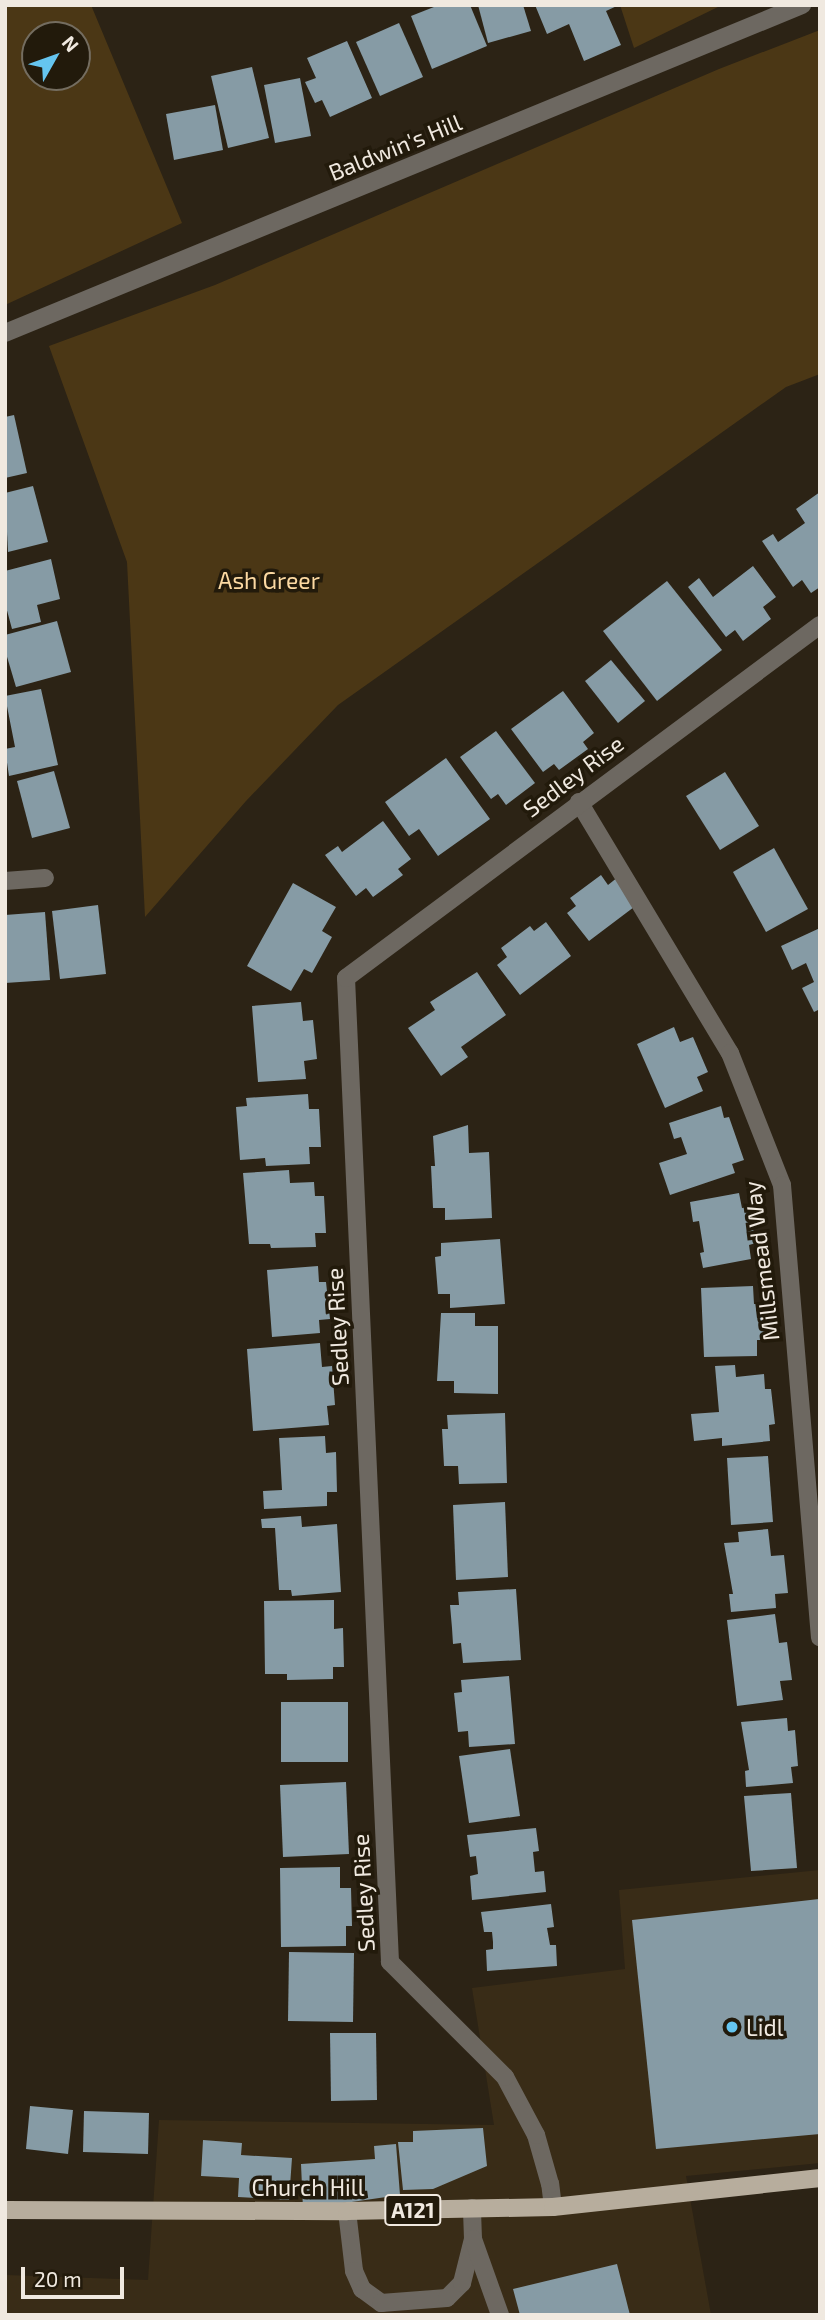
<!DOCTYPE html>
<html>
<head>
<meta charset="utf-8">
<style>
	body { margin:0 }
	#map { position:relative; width:825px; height:2320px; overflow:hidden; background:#2c2315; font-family:"Exo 2",sans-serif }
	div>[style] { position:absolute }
	.built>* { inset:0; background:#392c17 }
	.green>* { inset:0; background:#4b3715 }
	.building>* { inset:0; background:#869ba5 }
	.minor>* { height:18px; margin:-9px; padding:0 9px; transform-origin:9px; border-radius:9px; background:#6d6861 }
	.major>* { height:18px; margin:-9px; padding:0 9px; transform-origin:9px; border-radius:9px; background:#b7ad9d }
	.dots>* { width:19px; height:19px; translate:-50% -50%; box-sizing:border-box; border:4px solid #221a0b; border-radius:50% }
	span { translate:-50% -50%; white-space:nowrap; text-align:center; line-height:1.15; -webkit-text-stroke:7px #221a0b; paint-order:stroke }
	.shield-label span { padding:2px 5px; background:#221a0b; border:2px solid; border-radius:5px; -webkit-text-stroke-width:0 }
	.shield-label { font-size:21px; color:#f0e9e0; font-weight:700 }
	.street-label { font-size:23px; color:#f0e9e0 }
	.park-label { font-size:23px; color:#fcd9a2 }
	.poi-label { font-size:23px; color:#f0e9e0 }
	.left { translate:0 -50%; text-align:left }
	.frame { position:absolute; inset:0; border:7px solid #f0e9e0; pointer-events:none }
	.north { position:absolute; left:21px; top:21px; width:70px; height:70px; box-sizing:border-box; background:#221a0b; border:2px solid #746d60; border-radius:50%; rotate:50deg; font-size:19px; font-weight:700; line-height:28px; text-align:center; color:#f0e9e0 }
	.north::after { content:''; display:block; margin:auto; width:24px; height:32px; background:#65c5ef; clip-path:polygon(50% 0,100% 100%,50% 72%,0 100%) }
	.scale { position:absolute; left:21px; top:2267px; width:103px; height:32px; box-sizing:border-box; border:4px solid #f0e9e0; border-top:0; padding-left:9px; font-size:21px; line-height:24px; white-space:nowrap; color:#f0e9e0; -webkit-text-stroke:5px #221a0b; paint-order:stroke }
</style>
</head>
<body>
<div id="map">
	<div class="built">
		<i style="clip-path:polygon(820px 1870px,820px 2163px,686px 2176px,711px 2315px,5px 2315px,5px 2275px,148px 2280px,159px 2120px,494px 2125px,472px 1988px,625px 1969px,619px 1890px)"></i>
	</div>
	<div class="green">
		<i style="clip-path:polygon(evenodd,5px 5px,91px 5px,182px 223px,5px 305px,5px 5px,35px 35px,77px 35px,77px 77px,35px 77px,35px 35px)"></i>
		<i style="clip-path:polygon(620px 5px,722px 5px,634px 48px)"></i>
		<i style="clip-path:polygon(820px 30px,820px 374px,786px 387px,338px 705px,246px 801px,145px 917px,127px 562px,49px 346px,215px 285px,719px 69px)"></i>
	</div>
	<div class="building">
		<i style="clip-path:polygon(439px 5px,470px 5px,487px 46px,432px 69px,411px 16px)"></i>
		<i style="clip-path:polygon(478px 5px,523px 5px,531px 31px,488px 43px)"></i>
		<i style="clip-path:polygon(535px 5px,619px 5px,606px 11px,621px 45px,584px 61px,569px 24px,547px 34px)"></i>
		<i style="clip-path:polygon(399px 23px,423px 77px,380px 96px,356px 42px)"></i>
		<i style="clip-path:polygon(347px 41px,372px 98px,330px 117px,322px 100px,315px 103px,305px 82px,316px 78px,307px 58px)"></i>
		<i style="clip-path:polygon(252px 67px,269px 138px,228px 148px,211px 76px)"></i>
		<i style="clip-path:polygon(300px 78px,311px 136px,275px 143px,264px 85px)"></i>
		<i style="clip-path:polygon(215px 105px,223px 150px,174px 160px,166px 114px)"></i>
		<i style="clip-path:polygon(14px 415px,27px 473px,5px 478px,5px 417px)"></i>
		<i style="clip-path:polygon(33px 486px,48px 542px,8px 552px,5px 493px)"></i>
		<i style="clip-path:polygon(820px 492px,820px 587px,811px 593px,802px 580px,793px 587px,762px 541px,773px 534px,778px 542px,805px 523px,796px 509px)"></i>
		<i style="clip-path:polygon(51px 559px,60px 599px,37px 605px,41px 622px,12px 629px,5px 603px,5px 571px)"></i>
		<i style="clip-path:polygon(753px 566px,776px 597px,763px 607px,771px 619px,743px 641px,735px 630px,726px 637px,688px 587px,699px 578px,713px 597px)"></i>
		<i style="clip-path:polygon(667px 581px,722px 650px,657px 701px,603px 631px)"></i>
		<i style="clip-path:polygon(57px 621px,71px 672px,16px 687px,5px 650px,5px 635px)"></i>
		<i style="clip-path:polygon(611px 660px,645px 701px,618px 723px,585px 681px)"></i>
		<i style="clip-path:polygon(41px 689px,58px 765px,9px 776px,5px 749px,15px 747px,5px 696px)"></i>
		<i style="clip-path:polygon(563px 691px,594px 733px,583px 742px,588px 749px,559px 770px,554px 764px,543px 772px,511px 729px)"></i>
		<i style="clip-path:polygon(496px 731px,535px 783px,506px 805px,498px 794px,491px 799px,460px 757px)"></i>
		<i style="clip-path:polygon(446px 758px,490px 819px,438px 856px,419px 829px,409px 836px,385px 802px)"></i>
		<i style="clip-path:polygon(54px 771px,70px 828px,32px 838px,17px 781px)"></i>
		<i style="clip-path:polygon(725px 772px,759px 826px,720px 850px,686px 796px)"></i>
		<i style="clip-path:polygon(383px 821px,411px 859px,398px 869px,403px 875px,373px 897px,366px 888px,356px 896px,325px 855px,338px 846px,342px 852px)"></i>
		<i style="clip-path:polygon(774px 848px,808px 909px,766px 932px,733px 872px)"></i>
		<i style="clip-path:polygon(601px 875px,608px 885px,618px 877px,638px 904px,589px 941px,567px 913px,576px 906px,570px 898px)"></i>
		<i style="clip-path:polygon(293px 883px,336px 907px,322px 931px,332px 937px,312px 973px,304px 969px,291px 991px,247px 966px)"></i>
		<i style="clip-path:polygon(98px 905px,106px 974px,60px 979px,52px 911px)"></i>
		<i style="clip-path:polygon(45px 912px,50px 980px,5px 983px,5px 915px)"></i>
		<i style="clip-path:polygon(546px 922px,571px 956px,520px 995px,497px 965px,507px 957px,501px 948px,530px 926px,534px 931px)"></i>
		<i style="clip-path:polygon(820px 928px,820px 1009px,814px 1012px,802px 988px,814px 982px,806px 963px,792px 970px,781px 946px)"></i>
		<i style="clip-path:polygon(477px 972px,506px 1015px,461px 1047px,468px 1057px,441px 1076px,408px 1028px,435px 1010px,430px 1002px)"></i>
		<i style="clip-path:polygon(301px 1002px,303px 1021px,313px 1020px,317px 1059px,304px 1061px,306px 1079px,258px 1082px,252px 1006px)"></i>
		<i style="clip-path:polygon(674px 1027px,680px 1042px,693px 1037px,708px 1072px,697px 1077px,703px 1091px,665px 1108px,637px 1044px)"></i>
		<i style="clip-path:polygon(308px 1094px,309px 1109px,319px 1109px,321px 1147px,309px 1147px,310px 1164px,266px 1166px,265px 1158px,240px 1160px,236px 1107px,247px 1106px,246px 1098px)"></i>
		<i style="clip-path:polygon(721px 1106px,724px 1118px,729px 1117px,744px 1160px,732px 1164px,735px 1173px,670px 1195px,659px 1163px,687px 1154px,681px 1137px,674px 1139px,669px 1123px)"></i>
		<i style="clip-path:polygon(468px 1125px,469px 1153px,489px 1152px,492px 1218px,445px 1220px,445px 1208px,433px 1208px,431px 1166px,435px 1166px,433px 1136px)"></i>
		<i style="clip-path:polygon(289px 1170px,290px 1183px,314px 1182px,315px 1196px,324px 1196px,326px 1233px,315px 1233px,316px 1247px,271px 1248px,270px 1244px,249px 1244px,243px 1173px)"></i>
		<i style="clip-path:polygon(739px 1193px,742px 1208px,749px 1207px,752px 1224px,756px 1243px,749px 1245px,751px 1259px,703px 1268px,700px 1253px,704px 1252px,699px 1221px,693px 1222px,690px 1202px)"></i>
		<i style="clip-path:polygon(500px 1239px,505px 1304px,450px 1308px,450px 1294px,438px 1294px,435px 1257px,441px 1256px,441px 1243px)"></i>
		<i style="clip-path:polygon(318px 1266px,319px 1282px,326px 1282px,330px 1319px,319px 1320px,320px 1333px,272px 1337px,267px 1270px)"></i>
		<i style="clip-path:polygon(753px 1286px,754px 1304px,768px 1304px,770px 1340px,757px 1340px,757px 1356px,704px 1357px,701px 1288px)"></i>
		<i style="clip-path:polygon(441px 1313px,475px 1313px,475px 1326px,498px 1326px,498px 1394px,454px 1393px,454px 1381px,437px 1381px)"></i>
		<i style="clip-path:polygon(320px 1343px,322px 1367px,332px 1366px,335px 1405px,327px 1406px,329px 1425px,253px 1431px,247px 1349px)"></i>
		<i style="clip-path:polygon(735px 1365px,736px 1377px,764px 1374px,765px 1389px,771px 1389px,775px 1424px,769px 1425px,770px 1441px,722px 1446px,722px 1438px,694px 1441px,691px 1414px,719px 1412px,715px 1366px)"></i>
		<i style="clip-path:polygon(505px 1413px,507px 1483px,459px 1484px,458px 1466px,444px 1466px,442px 1429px,448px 1429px,447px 1415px)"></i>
		<i style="clip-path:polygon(325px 1436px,326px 1453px,336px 1452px,337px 1492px,327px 1492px,327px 1506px,264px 1509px,263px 1491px,282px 1490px,279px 1438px)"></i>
		<i style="clip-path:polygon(768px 1456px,773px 1522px,731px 1525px,727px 1458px)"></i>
		<i style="clip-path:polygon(505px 1502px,508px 1577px,456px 1580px,453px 1505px)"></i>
		<i style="clip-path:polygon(301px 1516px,302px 1527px,337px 1524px,341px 1592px,292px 1596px,291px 1590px,279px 1590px,275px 1528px,262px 1528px,261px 1519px)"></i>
		<i style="clip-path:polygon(768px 1529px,771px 1556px,784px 1555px,788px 1593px,775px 1594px,776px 1608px,731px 1612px,729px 1594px,733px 1594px,724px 1543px,739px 1542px,738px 1532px)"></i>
		<i style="clip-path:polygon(516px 1589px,521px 1660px,463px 1663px,461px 1643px,453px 1644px,452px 1628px,450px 1605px,459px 1605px,458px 1592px)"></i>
		<i style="clip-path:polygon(334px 1600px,334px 1629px,343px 1628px,344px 1667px,333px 1667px,333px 1679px,287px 1680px,287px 1674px,265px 1674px,264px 1601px)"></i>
		<i style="clip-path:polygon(775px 1614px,779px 1643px,787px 1642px,792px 1680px,780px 1681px,783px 1700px,737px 1706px,727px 1620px)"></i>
		<i style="clip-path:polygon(509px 1676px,515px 1744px,469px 1747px,468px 1731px,458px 1732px,454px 1693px,462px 1692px,461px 1680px)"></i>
		<i style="clip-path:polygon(281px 1702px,348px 1702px,348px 1762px,281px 1762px)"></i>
		<i style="clip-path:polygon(787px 1718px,788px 1731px,795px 1730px,798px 1766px,791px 1767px,793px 1783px,746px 1787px,745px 1771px,749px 1770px,741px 1722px)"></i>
		<i style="clip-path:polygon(510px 1749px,520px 1816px,469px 1823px,459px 1756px)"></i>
		<i style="clip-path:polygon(346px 1782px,349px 1854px,283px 1857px,280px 1785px)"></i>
		<i style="clip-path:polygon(791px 1793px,797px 1868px,751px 1871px,744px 1796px)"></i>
		<i style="clip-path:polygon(536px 1828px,539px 1851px,533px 1852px,535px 1872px,544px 1871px,546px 1892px,472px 1900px,470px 1876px,478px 1874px,476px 1856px,470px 1857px,467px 1835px)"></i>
		<i style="clip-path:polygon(340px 1867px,340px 1888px,351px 1888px,352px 1926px,346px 1926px,346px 1946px,281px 1947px,280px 1868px)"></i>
		<i style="clip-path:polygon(819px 1899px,820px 2134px,656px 2149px,632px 1920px)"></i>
		<i style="clip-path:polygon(551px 1904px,554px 1927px,547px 1928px,550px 1945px,556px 1945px,557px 1966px,487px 1971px,486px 1950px,493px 1949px,493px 1942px,492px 1932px,484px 1932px,481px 1912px)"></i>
		<i style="clip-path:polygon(289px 1952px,354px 1953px,353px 2022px,288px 2021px)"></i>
		<i style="clip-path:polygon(330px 2033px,376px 2033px,377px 2100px,331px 2101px)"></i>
		<i style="clip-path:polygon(30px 2106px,73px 2110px,68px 2154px,26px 2149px)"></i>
		<i style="clip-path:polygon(84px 2111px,149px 2113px,148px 2154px,83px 2152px)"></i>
		<i style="clip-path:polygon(483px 2128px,487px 2166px,433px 2189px,403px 2190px,398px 2142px,413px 2142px,413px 2131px)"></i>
		<i style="clip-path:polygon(203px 2140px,242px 2143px,241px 2155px,292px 2158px,289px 2200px,238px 2197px,239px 2178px,201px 2176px)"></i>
		<i style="clip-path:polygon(396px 2144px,400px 2195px,303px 2209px,301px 2164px,375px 2159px,374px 2146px)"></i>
		<i style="clip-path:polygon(617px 2264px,630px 2315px,520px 2315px,513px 2289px)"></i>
	</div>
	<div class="minor">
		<i style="left:5px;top:333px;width:862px;rotate:-22.37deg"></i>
		<i style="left:579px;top:802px;width:293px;rotate:59deg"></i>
		<i style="left:730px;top:1053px;width:142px;rotate:68.5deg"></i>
		<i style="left:782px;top:1185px;width:454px;rotate:85.2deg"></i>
		<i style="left:5px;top:881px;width:40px;rotate:-4.3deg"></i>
		<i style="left:553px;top:2207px;width:23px;rotate:-97deg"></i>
		<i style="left:550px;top:2184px;width:51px;rotate:-105.9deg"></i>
		<i style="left:536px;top:2135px;width:66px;rotate:-118.1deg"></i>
		<i style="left:505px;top:2077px;width:163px;rotate:-135deg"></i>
		<i style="left:390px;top:1962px;width:985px;rotate:-92.56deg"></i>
		<i style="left:346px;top:978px;width:591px;rotate:-36.68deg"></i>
		<i style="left:347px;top:2211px;width:60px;rotate:83.3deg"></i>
		<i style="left:354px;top:2271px;width:20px;rotate:66deg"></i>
		<i style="left:362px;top:2289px;width:24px;rotate:36deg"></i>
		<i style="left:381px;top:2303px;width:66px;rotate:-4.3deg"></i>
		<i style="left:447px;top:2298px;width:21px;rotate:-45deg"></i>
		<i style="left:462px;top:2283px;width:45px;rotate:-76deg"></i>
		<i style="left:473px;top:2239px;width:31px;rotate:-92deg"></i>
		<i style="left:473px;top:2239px;width:81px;rotate:70.4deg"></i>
	</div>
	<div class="major">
		<i style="left:5px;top:2210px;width:342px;rotate:0.2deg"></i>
		<i style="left:347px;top:2211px;width:206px;rotate:-1.1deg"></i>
		<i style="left:553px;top:2207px;width:269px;rotate:-6.2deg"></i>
	</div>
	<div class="dots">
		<i style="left:732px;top:2027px;background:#65c5ef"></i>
	</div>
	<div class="shield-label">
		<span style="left:413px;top:2210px">A121</span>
	</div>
	<div class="street-label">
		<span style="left:395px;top:147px;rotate:-22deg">Baldwin's Hill</span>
		<span style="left:573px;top:776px;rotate:-37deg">Sedley Rise</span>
		<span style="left:761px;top:1261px;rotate:-97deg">Millsmead Way</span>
		<span style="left:337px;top:1327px;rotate:-93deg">Sedley Rise</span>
		<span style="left:363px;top:1893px;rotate:-93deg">Sedley Rise</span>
		<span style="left:308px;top:2187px">Church Hill</span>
	</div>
	<div class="park-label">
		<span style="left:269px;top:580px">Ash Greer</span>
	</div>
	<div class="poi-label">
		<span class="left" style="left:746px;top:2027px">Lidl</span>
	</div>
	<div class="frame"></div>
	<div class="north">N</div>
	<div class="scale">20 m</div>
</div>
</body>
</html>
